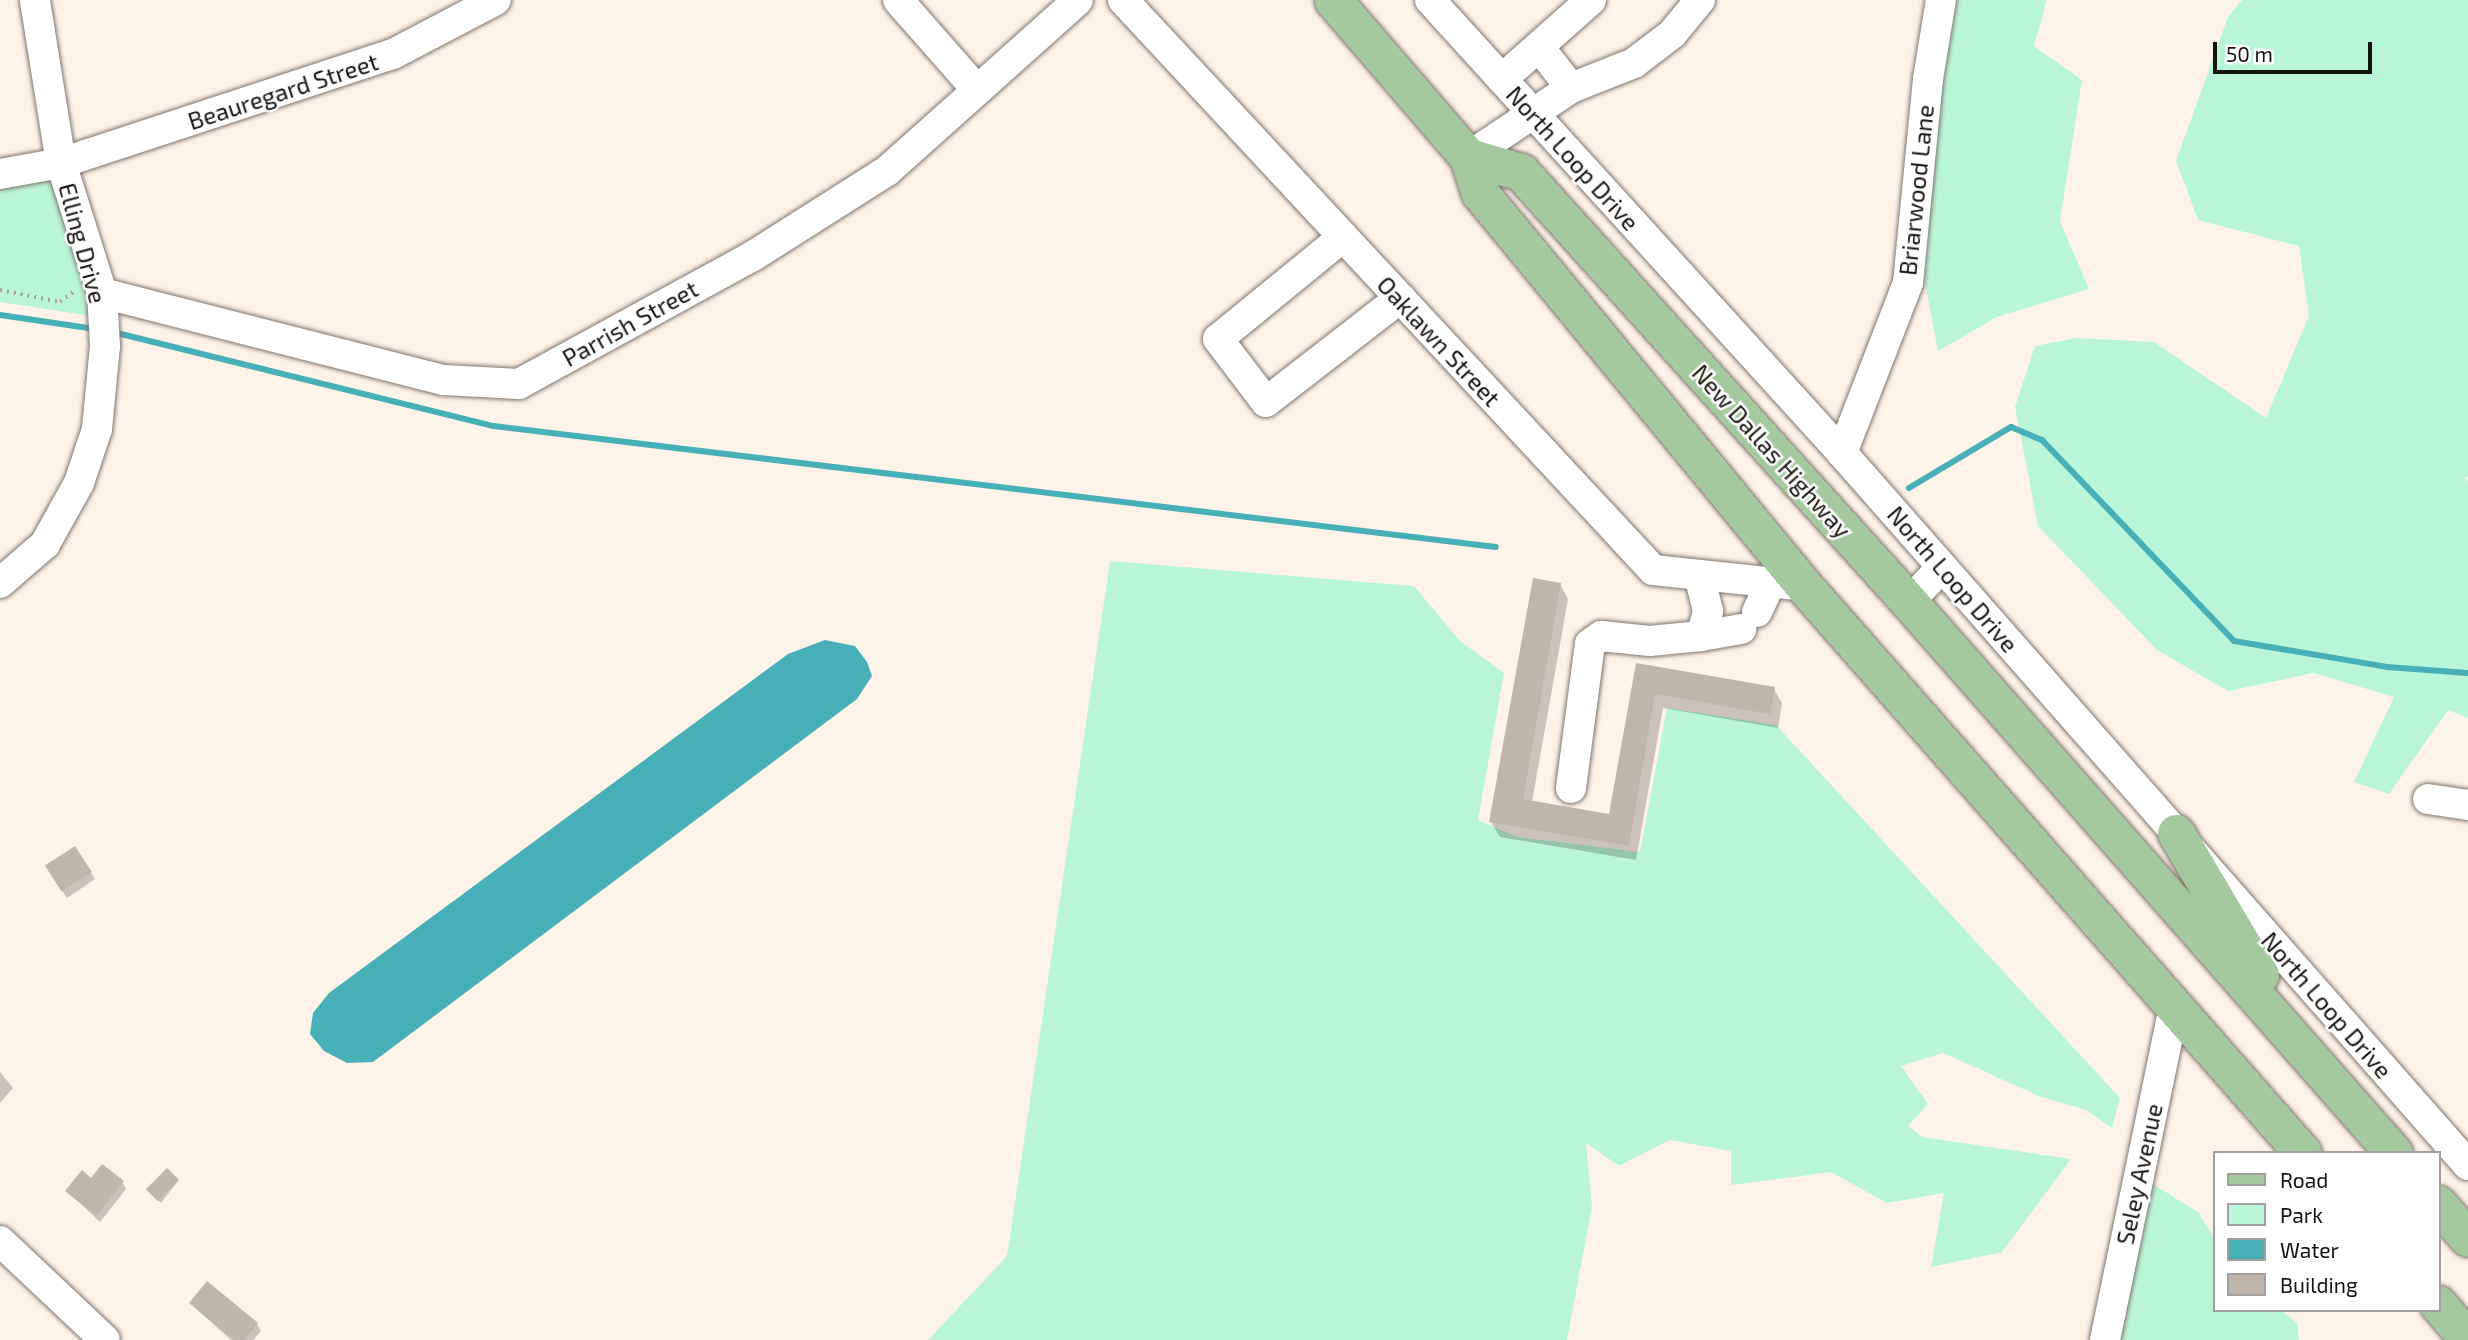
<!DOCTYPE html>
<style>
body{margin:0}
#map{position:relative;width:2468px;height:1340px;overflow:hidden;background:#fef3e9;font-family:"Exo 2",sans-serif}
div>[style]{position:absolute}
.green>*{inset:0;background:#b9f6d9}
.water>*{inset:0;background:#47afb7}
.shadow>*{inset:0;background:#0003}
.stream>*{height:6px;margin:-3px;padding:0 3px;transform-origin:3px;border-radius:3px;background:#47afb7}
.building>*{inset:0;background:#bfb5ab;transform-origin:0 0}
.path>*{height:3.5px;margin-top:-1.75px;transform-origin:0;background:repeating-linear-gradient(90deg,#a9a099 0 2px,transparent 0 7px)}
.roads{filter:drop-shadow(0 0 2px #80766d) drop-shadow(0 0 2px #80766d)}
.minor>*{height:30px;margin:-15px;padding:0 15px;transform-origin:15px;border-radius:15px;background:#fff}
.major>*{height:37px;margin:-18.5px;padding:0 18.5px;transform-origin:18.5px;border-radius:18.5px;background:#a4c99f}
span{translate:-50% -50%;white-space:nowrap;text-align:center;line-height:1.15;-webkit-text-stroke:5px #fff;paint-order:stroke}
.street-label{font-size:24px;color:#16120f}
.legend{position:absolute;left:2213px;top:1151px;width:228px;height:161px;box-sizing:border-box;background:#fff;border:2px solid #a2a09f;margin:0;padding:9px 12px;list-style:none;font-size:21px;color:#16120f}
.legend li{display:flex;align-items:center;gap:14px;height:35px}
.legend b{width:35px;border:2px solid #a2a09f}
.scale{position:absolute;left:2213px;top:42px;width:159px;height:32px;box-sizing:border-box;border:4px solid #16120f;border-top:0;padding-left:9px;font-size:21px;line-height:24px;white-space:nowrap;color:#16120f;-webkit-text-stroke:5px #fff;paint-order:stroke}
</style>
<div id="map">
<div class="green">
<i style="clip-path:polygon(1957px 0,2047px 0,2034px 46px,2082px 80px,2060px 221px,2089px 289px,1997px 317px,1938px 351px,1925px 283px,1936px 127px)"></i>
<i style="clip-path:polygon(2242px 0,2468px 0,2468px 477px,2464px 476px,2468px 481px,2468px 718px,2448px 710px,2389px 794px,2354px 782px,2394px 697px,2314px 673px,2228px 691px,2157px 650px,2038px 526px,2015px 407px,2035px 346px,2076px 338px,2154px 342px,2266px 418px,2309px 316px,2299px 246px,2198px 220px,2176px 161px,2228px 17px)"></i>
<i style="clip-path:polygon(53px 171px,91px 316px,0 302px,0 181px)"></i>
<i style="clip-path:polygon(1110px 561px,1414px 586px,1460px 641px,1504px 673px,1478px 820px,1517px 837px,1640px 852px,1667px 708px,1776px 725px,2120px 1098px,2112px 1128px,2086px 1110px,2041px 1097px,1943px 1053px,1901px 1066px,1928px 1104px,1908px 1126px,1922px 1137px,2071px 1159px,2002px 1252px,1931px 1267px,1944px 1193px,1887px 1203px,1831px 1172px,1731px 1185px,1731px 1151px,1670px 1140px,1619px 1166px,1586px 1143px,1592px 1207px,1567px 1340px,928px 1340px,1007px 1256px)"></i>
<i style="clip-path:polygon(2153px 1184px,2199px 1213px,2214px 1238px,2214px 1310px,2281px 1310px,2297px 1323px,2299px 1340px,2120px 1340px)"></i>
</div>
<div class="water">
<i style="clip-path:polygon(825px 640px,855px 646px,867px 662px,872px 676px,857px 699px,373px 1062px,347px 1063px,324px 1051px,310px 1034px,313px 1013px,329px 993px,788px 654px)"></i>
</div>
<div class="shadow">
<i style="clip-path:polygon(1560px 584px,1568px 599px,1532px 802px,1611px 816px,1637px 665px,1774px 689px,1782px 703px,1778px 728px,1663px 708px,1636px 860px,1500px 837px,1491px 822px)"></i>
<i style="clip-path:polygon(51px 873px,91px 873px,95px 879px,67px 898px)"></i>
<i style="clip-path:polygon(0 1072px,13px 1088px,0 1103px)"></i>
<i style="clip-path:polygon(178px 1181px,161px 1203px,150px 1193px)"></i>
<i style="clip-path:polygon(123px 1183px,126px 1189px,100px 1222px,67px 1191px)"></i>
<i style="clip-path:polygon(191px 1304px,257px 1324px,261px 1331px,253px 1340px,231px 1340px)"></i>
</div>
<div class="stream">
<i style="left:0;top:315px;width:96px;rotate:8.4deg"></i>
<i style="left:113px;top:332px;width:392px;rotate:13.9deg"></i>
<i style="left:494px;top:426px;width:1009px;rotate:6.89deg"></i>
<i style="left:1909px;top:488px;width:119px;rotate:-30.9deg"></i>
<i style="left:2011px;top:427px;width:34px;rotate:23deg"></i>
<i style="left:2042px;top:440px;width:278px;rotate:46.3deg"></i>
<i style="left:2234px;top:641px;width:155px;rotate:9.6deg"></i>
<i style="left:2387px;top:667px;width:81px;rotate:4.2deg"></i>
</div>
<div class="building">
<i style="clip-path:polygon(1533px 578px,1561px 583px,1523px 799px,1609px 814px,1636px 663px,1775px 687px,1770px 714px,1655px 694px,1629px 846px,1489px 822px)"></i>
<i style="left:75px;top:846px;width:31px;height:36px;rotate:57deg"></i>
<i style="clip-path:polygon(102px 1164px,124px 1181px,96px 1216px,65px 1191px,82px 1170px,91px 1178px)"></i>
<i style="left:167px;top:1168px;width:17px;height:30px;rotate:45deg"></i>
<i style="clip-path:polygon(207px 1281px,258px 1323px,244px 1340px,234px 1340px,189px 1303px)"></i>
</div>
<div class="path">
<i style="left:0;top:290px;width:61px;rotate:11.3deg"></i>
<i style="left:60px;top:302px;width:20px;rotate:-37deg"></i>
</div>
<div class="roads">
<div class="minor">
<i style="left:898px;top:0;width:120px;rotate:48.7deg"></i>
<i style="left:1123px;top:0;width:778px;rotate:47.08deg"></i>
<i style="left:1653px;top:570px;width:152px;rotate:6deg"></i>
<i style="left:1430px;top:0;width:612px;rotate:47.71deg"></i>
<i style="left:1842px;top:453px;width:948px;rotate:48.68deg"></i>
<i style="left:1539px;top:47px;width:52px;rotate:52deg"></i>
<i style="left:1502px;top:79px;width:119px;rotate:-41.6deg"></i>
<i style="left:1468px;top:157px;width:124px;rotate:-33.8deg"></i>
<i style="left:1571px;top:88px;width:68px;rotate:-21.6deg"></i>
<i style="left:1634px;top:63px;width:48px;rotate:-37.3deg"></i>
<i style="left:1672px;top:34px;width:44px;rotate:-50.5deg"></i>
<i style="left:0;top:174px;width:62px;rotate:-10.2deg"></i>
<i style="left:61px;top:163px;width:349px;rotate:-18.2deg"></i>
<i style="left:393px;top:54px;width:116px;rotate:-27.7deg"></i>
<i style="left:1343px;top:237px;width:161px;rotate:140.8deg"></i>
<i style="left:1218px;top:339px;width:79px;rotate:52.7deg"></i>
<i style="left:1266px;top:402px;width:170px;rotate:-37.8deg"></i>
<i style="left:102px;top:293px;width:353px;rotate:14.3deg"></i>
<i style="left:444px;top:380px;width:75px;rotate:3.1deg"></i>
<i style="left:519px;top:384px;width:267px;rotate:-28.7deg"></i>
<i style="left:753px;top:256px;width:159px;rotate:-32.4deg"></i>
<i style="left:887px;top:171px;width:256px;rotate:-41.8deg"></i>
<i style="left:1842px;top:453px;width:182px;rotate:-68.8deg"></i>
<i style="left:1908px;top:283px;width:205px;rotate:-84.4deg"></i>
<i style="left:1928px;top:79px;width:80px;rotate:-80.7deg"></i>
<i style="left:0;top:583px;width:60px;rotate:-40.9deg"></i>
<i style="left:45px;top:544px;width:70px;rotate:-60.9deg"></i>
<i style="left:79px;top:483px;width:57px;rotate:-71.6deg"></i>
<i style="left:97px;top:429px;width:83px;rotate:-84.5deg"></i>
<i style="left:105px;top:346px;width:53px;rotate:-93.2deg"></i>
<i style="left:102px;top:293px;width:136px;rotate:-107.5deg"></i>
<i style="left:61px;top:163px;width:165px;rotate:-99.1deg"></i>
<i style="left:1909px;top:602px;width:48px;rotate:-46.7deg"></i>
<i style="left:1757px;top:612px;width:33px;rotate:-65deg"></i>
<i style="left:1701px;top:636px;width:41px;rotate:-9.9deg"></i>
<i style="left:1571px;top:788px;width:145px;rotate:-82.5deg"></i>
<i style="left:1590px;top:644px;width:14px;rotate:-36deg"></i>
<i style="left:1601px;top:636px;width:49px;rotate:5.8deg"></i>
<i style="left:1650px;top:641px;width:51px;rotate:-5.6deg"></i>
<i style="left:1701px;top:636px;width:26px;rotate:-74deg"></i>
<i style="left:1708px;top:611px;width:37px;rotate:-104deg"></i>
<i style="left:2428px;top:799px;width:40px;rotate:8.5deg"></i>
<i style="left:0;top:1241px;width:144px;rotate:43.3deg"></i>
<i style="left:2105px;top:1340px;width:340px;rotate:-78.3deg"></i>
</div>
<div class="major">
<i style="left:1333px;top:0;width:207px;rotate:49.3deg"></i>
<i style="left:1468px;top:157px;width:38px;rotate:72deg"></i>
<i style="left:1480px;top:193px;width:509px;rotate:50.5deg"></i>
<i style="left:1804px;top:586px;width:755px;rotate:48.65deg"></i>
<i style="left:1468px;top:157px;width:55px;rotate:15.8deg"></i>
<i style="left:1521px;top:172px;width:579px;rotate:47.94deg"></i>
<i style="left:1909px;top:602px;width:734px;rotate:48.65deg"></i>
<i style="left:2176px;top:833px;width:165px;rotate:59.4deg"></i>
<i style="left:2438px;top:1204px;width:45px;rotate:48.6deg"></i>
<i style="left:2438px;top:1304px;width:46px;rotate:49.4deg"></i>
</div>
</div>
<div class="street-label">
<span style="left:283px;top:91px;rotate:-18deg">Beauregard Street</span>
<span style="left:1573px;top:158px;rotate:48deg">North Loop Drive</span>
<span style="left:1916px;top:190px;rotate:-84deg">Briarwood Lane</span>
<span style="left:83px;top:243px;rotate:75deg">Elling Drive</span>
<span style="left:630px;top:323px;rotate:-29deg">Parrish Street</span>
<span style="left:1439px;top:341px;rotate:47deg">Oaklawn Street</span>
<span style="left:1772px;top:451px;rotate:48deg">New Dallas Highway</span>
<span style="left:1953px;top:579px;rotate:49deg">North Loop Drive</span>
<span style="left:2327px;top:1005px;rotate:49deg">North Loop Drive</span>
<span style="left:2139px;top:1174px;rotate:-78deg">Seley Avenue</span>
</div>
<ul class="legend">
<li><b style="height:9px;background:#a4c99f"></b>Road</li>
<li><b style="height:19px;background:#b9f6d9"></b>Park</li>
<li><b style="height:19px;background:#47afb7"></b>Water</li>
<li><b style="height:19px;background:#bfb5ab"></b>Building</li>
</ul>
<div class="scale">50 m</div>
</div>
